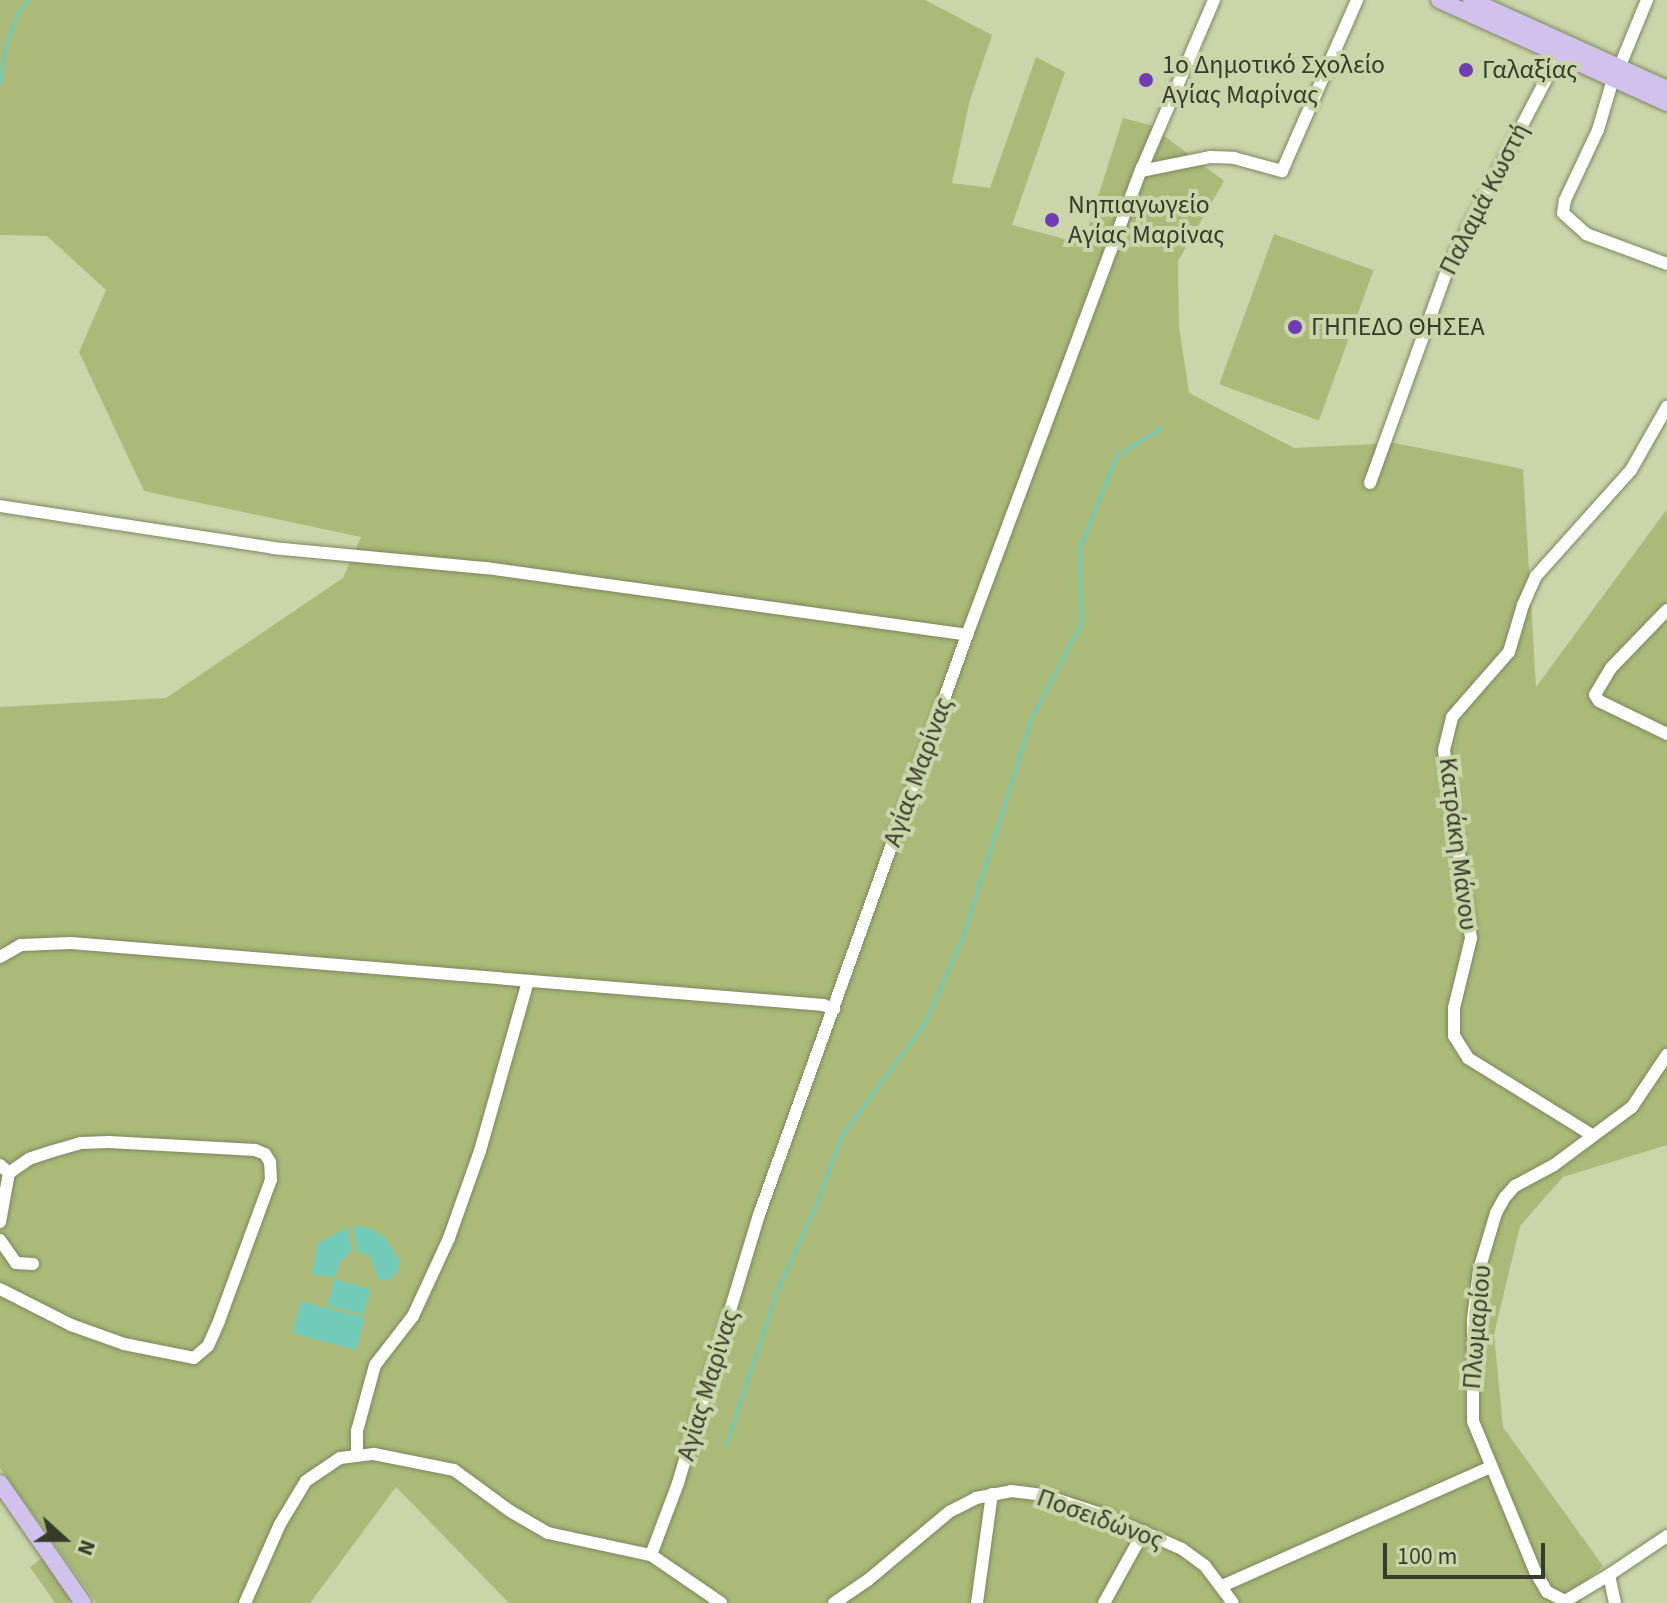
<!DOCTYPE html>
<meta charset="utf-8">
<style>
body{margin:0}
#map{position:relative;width:1667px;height:1603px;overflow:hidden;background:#cbd5aa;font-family:"Source Sans 3",sans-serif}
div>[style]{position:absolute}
.green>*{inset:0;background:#abba78;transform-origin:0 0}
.water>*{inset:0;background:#71cab7;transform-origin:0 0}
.stream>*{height:3px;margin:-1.5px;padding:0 1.5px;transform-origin:1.5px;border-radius:1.5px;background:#71cab7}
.roads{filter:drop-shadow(0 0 2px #7e875f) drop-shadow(0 0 2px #7e875f)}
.minor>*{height:12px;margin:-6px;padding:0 6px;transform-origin:6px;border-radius:6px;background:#fff}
.major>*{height:16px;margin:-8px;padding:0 8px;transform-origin:8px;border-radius:8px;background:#d0c2ec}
.dots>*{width:22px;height:22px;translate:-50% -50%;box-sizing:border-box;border:4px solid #cbd5aa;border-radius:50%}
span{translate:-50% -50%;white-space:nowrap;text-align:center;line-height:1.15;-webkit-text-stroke:8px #cbd5aa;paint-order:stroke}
.poi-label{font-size:26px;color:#373b29}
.left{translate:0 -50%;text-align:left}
.street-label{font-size:26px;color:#373b29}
.north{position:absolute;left:24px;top:1499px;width:80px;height:80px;-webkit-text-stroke:6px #cbd5aa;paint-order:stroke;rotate:111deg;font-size:22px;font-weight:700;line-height:32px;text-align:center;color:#373b29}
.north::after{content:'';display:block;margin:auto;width:28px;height:36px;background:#373b29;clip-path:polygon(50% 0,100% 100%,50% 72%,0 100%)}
.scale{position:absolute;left:1383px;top:1543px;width:162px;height:36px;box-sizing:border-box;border:4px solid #373b29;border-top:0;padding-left:10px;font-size:24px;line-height:28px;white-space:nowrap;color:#373b29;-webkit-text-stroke:6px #cbd5aa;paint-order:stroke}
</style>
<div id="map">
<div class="green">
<i style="clip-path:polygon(0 0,925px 0,992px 35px,970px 100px,952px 183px,990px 188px,1036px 57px,1065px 72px,1012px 225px,1083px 244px,1123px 118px,1150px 125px,1224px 181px,1178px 261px,1179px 326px,1189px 393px,1294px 448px,1395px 443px,1523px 469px,1536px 687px,1667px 509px,1667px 1145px,1563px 1177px,1520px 1226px,1494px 1335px,1503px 1427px,1603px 1566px,1579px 1587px,1582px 1603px,509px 1603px,396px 1487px,310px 1603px,97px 1603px,0 1468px,0 707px,166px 698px,343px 578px,361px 537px,144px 491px,79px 352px,106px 290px,47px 236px,0 235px)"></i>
<i style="left:1274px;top:234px;width:106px;height:160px;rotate:20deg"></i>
<i style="clip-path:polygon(53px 1550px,82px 1592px,67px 1603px,55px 1603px,30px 1567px)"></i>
</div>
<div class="water">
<i style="clip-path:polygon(353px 1226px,367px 1227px,384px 1236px,400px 1261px,396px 1274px,388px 1280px,379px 1280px,370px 1256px,357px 1251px)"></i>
<i style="clip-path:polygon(348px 1227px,352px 1251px,341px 1261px,335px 1277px,312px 1275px,318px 1243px)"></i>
<i style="left:335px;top:1279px;width:37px;height:27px;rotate:16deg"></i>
<i style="left:301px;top:1301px;width:66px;height:33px;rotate:15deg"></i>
</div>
<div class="stream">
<i style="left:0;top:83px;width:33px;rotate:-83deg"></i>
<i style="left:4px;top:50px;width:40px;rotate:-69.8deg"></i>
<i style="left:18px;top:12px;width:16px;rotate:-50deg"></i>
<i style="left:726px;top:1445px;width:163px;rotate:-71.8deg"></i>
<i style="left:777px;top:1290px;width:91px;rotate:-65.4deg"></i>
<i style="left:815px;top:1207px;width:78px;rotate:-69.7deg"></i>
<i style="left:842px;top:1134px;width:137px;rotate:-53.3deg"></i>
<i style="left:924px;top:1024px;width:94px;rotate:-66.2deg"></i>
<i style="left:962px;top:938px;width:233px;rotate:-72.5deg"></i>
<i style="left:1032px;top:716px;width:105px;rotate:-62.2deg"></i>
<i style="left:1081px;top:623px;width:74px;rotate:-91.5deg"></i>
<i style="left:1079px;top:549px;width:100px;rotate:-68.3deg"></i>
<i style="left:1116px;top:456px;width:53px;rotate:-31.9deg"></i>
</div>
<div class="roads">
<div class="minor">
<i style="left:1619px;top:68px;width:74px;rotate:-67.6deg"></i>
<i style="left:1613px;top:79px;width:53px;rotate:106.4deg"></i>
<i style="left:1598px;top:130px;width:77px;rotate:115.2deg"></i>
<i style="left:1565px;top:200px;width:13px;rotate:99deg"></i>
<i style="left:1563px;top:213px;width:31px;rotate:42deg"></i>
<i style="left:1586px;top:234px;width:86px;rotate:20.3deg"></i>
<i style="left:1141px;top:171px;width:70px;rotate:-11.5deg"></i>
<i style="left:1210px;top:157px;width:24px;rotate:2deg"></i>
<i style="left:1234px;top:158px;width:50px;rotate:15.2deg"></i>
<i style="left:1282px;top:171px;width:187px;rotate:-66.3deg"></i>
<i style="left:1370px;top:483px;width:230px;rotate:-70.1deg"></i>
<i style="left:1448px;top:267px;width:239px;rotate:-62.4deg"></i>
<i style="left:0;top:506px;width:276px;rotate:8.7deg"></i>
<i style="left:273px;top:548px;width:214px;rotate:5.4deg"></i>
<i style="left:486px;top:568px;width:486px;rotate:7.9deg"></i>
<i style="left:1667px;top:610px;width:81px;rotate:134deg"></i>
<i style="left:1611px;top:668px;width:31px;rotate:121deg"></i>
<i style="left:1595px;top:695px;width:7px;rotate:56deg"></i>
<i style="left:1599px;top:701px;width:76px;rotate:25.9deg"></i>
<i style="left:0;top:957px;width:24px;rotate:-30deg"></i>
<i style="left:21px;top:945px;width:50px;rotate:-2.3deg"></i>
<i style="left:71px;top:943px;width:755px;rotate:4.71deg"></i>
<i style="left:823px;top:1005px;width:12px;rotate:20deg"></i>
<i style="left:1592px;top:1135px;width:146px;rotate:-148.2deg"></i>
<i style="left:1468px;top:1058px;width:26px;rotate:-122deg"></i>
<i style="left:1454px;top:1036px;width:28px;rotate:-90deg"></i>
<i style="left:1454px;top:1008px;width:72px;rotate:-76.3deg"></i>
<i style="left:1471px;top:938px;width:190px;rotate:-98.2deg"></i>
<i style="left:1444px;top:750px;width:34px;rotate:-76deg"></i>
<i style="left:1452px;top:717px;width:86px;rotate:-48.8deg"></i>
<i style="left:1509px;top:652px;width:49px;rotate:-73.4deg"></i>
<i style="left:1523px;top:605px;width:32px;rotate:-66deg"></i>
<i style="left:1536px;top:576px;width:142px;rotate:-48.1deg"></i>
<i style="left:1631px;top:470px;width:73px;rotate:-60.3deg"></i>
<i style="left:0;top:1165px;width:12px;rotate:42deg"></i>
<i style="left:9px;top:1173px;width:50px;rotate:100.4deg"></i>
<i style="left:0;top:1240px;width:28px;rotate:55deg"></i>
<i style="left:16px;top:1263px;width:17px;rotate:3deg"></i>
<i style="left:0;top:1289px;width:80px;rotate:26.9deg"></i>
<i style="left:71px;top:1325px;width:56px;rotate:19.7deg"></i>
<i style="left:124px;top:1344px;width:71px;rotate:11.3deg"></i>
<i style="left:194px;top:1358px;width:18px;rotate:-41deg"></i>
<i style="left:208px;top:1346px;width:27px;rotate:-66deg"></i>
<i style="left:219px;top:1321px;width:150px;rotate:-69.8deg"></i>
<i style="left:271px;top:1180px;width:18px;rotate:-93deg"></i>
<i style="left:270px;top:1162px;width:9px;rotate:-122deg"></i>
<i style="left:265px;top:1154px;width:11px;rotate:-158deg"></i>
<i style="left:255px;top:1150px;width:146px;rotate:-176.9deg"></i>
<i style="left:109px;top:1142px;width:28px;rotate:178deg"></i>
<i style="left:81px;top:1143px;width:29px;rotate:164deg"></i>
<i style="left:53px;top:1151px;width:25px;rotate:162deg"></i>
<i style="left:29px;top:1159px;width:24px;rotate:145deg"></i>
<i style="left:357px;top:1454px;width:23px;rotate:-90deg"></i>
<i style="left:357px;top:1431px;width:68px;rotate:-74.7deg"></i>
<i style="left:375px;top:1365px;width:62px;rotate:-52.2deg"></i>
<i style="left:413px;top:1316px;width:86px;rotate:-65.2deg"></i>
<i style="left:449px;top:1238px;width:92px;rotate:-70.4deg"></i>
<i style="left:480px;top:1151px;width:177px;rotate:-74.2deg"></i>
<i style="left:651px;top:1555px;width:77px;rotate:-69.4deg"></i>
<i style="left:678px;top:1483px;width:283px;rotate:-73.2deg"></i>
<i style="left:760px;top:1212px;width:613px;rotate:-70.26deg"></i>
<i style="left:967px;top:635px;width:499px;rotate:-69.5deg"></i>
<i style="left:1142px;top:168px;width:183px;rotate:-66.8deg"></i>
<i style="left:1609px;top:1575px;width:51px;rotate:149.4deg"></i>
<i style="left:1565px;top:1601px;width:20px;rotate:-153deg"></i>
<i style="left:1547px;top:1592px;width:24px;rotate:-120deg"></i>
<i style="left:1535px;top:1571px;width:162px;rotate:-112.5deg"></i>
<i style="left:1473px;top:1421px;width:101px;rotate:-90deg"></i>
<i style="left:1473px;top:1320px;width:50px;rotate:-83.2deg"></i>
<i style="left:1479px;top:1270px;width:59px;rotate:-73.4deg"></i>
<i style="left:1496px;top:1213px;width:18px;rotate:-61deg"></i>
<i style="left:1505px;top:1197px;width:15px;rotate:-48deg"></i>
<i style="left:1515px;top:1186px;width:44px;rotate:-28.3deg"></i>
<i style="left:1554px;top:1165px;width:97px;rotate:-36.6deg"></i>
<i style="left:1632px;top:1107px;width:63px;rotate:-56.1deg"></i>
<i style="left:1222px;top:1586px;width:293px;rotate:-23.9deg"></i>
<i style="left:245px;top:1603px;width:86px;rotate:-66.1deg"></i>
<i style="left:280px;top:1524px;width:50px;rotate:-58.8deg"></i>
<i style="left:306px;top:1481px;width:41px;rotate:-34.1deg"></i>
<i style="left:340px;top:1458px;width:34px;rotate:-7deg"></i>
<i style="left:374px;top:1454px;width:82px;rotate:11.3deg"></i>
<i style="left:454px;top:1470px;width:69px;rotate:36.2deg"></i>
<i style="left:510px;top:1511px;width:44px;rotate:30.1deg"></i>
<i style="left:548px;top:1533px;width:105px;rotate:12.1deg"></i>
<i style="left:651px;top:1555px;width:85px;rotate:34.4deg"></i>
<i style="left:834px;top:1603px;width:41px;rotate:-34.1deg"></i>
<i style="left:868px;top:1580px;width:106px;rotate:-40deg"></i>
<i style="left:949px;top:1512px;width:30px;rotate:-27deg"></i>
<i style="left:976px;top:1498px;width:36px;rotate:-11deg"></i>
<i style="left:1011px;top:1491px;width:32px;rotate:7deg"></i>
<i style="left:1043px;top:1495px;width:67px;rotate:18.2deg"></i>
<i style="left:1107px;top:1516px;width:82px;rotate:23.7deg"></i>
<i style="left:1182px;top:1549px;width:29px;rotate:36deg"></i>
<i style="left:1205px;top:1566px;width:46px;rotate:52.9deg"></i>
<i style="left:977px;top:1603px;width:110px;rotate:-82.2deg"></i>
<i style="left:1104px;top:1603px;width:82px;rotate:-60.9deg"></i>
<i style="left:1615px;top:1603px;width:29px;rotate:-102deg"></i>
<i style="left:1609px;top:1575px;width:70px;rotate:-33.9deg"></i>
</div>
<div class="major">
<i style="left:1439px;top:0;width:250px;rotate:24.3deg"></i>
<i style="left:1471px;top:0;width:215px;rotate:24.4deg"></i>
<i style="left:0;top:1483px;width:146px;rotate:55.3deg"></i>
</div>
</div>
<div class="dots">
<i style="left:1466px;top:70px;background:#6e3cb3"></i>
<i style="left:1146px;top:80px;background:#6e3cb3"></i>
<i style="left:1052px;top:220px;background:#6e3cb3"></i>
<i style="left:1295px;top:327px;background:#6e3cb3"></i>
</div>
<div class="poi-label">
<span class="left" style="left:1162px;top:80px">1ο Δημοτικό Σχολείο<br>Αγίας Μαρίνας</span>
<span class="left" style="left:1482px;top:70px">Γαλαξίας</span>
<span class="left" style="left:1068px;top:220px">Νηπιαγωγείο<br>Αγίας Μαρίνας</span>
<span class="left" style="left:1311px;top:327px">ΓΗΠΕΔΟ ΘΗΣΕΑ</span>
</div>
<div class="street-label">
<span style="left:1484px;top:199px;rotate:-63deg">Παλαμά Κωστή</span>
<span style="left:918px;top:772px;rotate:-70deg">Αγίας Μαρίνας</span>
<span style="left:1458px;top:844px;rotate:83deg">Κατράκη Μάνου</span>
<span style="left:1477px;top:1327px;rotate:-85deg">Πλωμαρίου</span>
<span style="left:708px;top:1385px;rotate:-73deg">Αγίας Μαρίνας</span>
<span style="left:1100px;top:1519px;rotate:20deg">Ποσειδώνος</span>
</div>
<div class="north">N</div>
<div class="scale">100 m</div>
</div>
